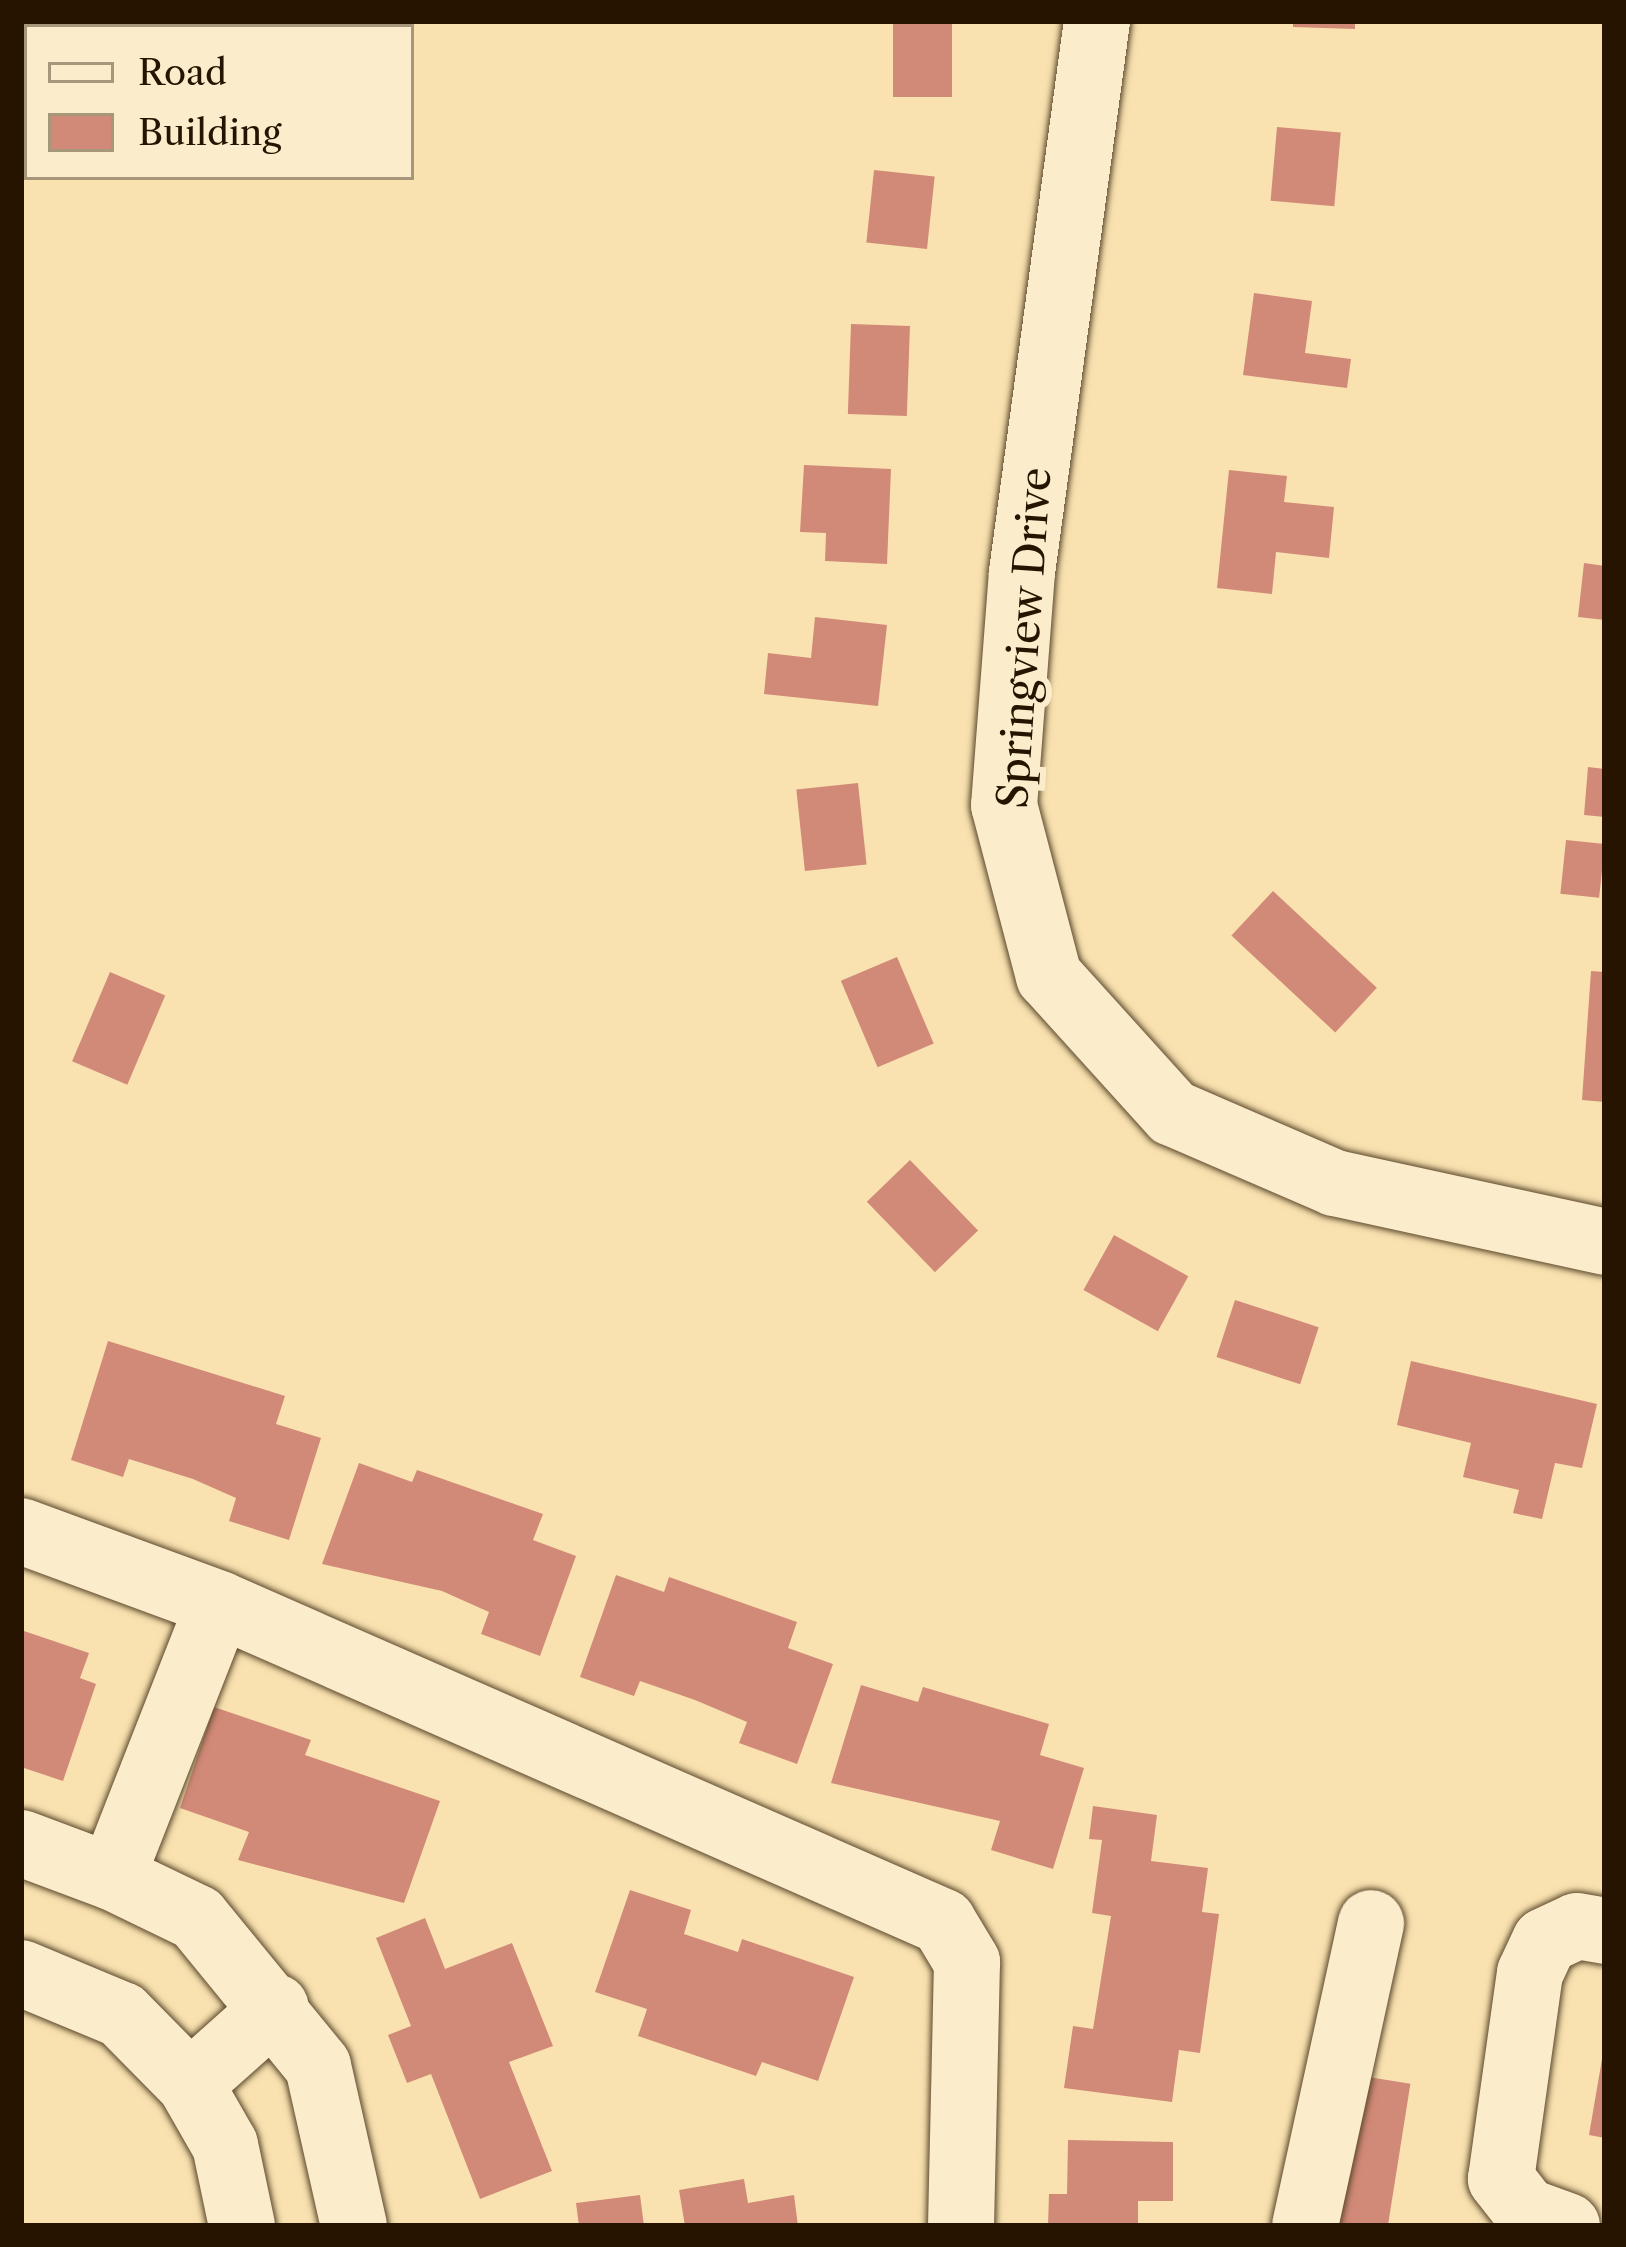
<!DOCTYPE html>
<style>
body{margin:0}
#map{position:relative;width:1626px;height:2247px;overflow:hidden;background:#f9e2b0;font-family:"Libre Caslon Text",serif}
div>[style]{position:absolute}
.building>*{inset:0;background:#d28a78;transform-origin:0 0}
.roads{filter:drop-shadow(0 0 3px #5c482c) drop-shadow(0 0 3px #5c482c)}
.minor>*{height:66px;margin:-33px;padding:0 33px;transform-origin:33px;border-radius:33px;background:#fbeccc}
span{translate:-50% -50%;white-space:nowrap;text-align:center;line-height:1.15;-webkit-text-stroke:12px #fbeccc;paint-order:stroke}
.street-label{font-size:42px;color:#271400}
.frame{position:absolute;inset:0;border:24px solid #271400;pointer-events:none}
.legend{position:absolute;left:24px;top:24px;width:390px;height:156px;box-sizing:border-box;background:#fbeccc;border:3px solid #a6967a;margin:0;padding:15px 21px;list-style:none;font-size:36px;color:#271400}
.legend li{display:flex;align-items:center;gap:24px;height:60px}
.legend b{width:60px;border:3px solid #a6967a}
</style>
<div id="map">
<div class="building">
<i style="left:893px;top:21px;width:59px;height:76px"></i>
<i style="clip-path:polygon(1293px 21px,1355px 21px,1355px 29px,1293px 27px)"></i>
<i style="left:1277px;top:127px;width:64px;height:74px;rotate:5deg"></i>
<i style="left:874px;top:170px;width:61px;height:73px;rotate:6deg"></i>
<i style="clip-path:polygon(1254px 293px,1312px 301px,1305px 353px,1351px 359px,1347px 388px,1243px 375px)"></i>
<i style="left:851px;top:324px;width:59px;height:90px;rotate:2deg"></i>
<i style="clip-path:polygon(804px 465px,891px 469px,887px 564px,825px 561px,826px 533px,800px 532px)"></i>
<i style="clip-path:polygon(1229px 470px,1287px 476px,1284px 502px,1334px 507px,1329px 558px,1276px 552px,1272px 594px,1217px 588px)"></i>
<i style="clip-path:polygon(1584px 563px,1605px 566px,1605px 620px,1578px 617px)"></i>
<i style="clip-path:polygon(815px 617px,887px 625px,878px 706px,764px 694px,768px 653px,811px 658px)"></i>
<i style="clip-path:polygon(1588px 767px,1605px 769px,1605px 817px,1584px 815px)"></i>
<i style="left:858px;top:783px;width:82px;height:62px;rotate:84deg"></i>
<i style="left:1566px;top:840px;width:39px;height:54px;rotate:6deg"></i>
<i style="left:1273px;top:891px;width:142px;height:61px;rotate:43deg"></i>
<i style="left:897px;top:957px;width:94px;height:61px;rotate:67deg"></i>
<i style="clip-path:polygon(1591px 971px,1605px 972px,1605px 1102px,1582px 1100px)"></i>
<i style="left:110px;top:972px;width:60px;height:97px;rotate:23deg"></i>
<i style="left:910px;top:1160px;width:98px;height:60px;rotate:46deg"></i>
<i style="left:1114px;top:1235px;width:85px;height:63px;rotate:29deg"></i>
<i style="left:1235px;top:1300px;width:88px;height:60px;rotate:18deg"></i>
<i style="clip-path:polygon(108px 1341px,285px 1396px,276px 1424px,321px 1438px,289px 1540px,229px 1521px,236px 1498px,193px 1479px,129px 1459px,123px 1477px,71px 1460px)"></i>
<i style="clip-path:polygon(1411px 1361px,1597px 1404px,1582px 1468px,1555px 1463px,1542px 1519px,1513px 1513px,1519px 1490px,1463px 1477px,1471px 1443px,1397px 1425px)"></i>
<i style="clip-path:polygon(359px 1463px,412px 1482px,417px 1470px,543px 1514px,533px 1540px,576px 1556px,540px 1656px,481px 1634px,489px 1612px,442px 1591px,322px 1564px)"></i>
<i style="clip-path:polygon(616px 1575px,664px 1592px,669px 1577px,797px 1622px,788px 1648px,833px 1664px,797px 1764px,739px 1743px,747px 1722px,695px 1700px,640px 1681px,634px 1696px,580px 1677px)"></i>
<i style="clip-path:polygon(21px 1630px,89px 1653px,80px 1678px,96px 1684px,63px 1781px,21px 1767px)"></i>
<i style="clip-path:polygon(861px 1685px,918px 1702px,923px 1687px,1049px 1724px,1040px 1755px,1084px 1768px,1053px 1869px,991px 1850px,1000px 1821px,831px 1783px)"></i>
<i style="clip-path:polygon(214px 1707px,311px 1740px,305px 1755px,440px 1801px,404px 1903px,238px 1860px,249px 1832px,180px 1808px)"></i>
<i style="clip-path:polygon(1093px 1806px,1157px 1815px,1151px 1861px,1208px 1868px,1202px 1912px,1219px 1914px,1200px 2053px,1179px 2050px,1172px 2102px,1064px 2088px,1073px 2026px,1093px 2029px,1111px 1916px,1092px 1913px,1102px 1840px,1089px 1839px)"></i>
<i style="clip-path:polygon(630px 1890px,691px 1910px,684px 1934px,738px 1952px,742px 1939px,854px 1977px,818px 2081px,762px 2062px,756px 2076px,638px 2036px,647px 2009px,595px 1992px)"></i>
<i style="clip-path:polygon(425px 1918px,445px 1969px,512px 1943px,553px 2046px,509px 2062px,552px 2171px,480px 2199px,431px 2074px,407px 2083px,388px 2035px,411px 2026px,376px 1938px)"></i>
<i style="clip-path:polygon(1603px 2053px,1605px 2054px,1605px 2138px,1589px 2135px)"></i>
<i style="left:1362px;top:2076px;width:49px;height:152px;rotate:9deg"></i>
<i style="clip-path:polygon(1068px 2140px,1173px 2142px,1173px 2201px,1138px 2201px,1138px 2226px,1048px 2226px,1049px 2194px,1067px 2194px)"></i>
<i style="clip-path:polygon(744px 2179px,748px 2203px,794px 2195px,798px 2226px,685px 2226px,679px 2190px)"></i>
<i style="clip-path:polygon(640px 2195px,644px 2226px,579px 2226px,576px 2203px)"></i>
</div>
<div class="roads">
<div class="minor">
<i style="left:1097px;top:21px;width:556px;rotate:97.75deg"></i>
<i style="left:1022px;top:572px;width:234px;rotate:94.4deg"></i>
<i style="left:1004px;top:805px;width:177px;rotate:75.3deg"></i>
<i style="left:1049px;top:976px;width:185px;rotate:47.9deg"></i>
<i style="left:1173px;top:1113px;width:176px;rotate:23.4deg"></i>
<i style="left:1335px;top:1183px;width:276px;rotate:12.3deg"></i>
<i style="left:21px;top:27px;width:6px;rotate:-72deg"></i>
<i style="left:21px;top:1531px;width:211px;rotate:20.2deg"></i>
<i style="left:21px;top:1843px;width:97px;rotate:20.5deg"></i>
<i style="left:21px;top:1973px;width:109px;rotate:22.6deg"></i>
<i style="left:122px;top:2015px;width:97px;rotate:45.4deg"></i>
<i style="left:190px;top:2084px;width:70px;rotate:60.2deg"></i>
<i style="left:225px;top:2145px;width:83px;rotate:78.1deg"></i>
<i style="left:190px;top:2084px;width:115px;rotate:-41.8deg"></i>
<i style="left:354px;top:2226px;width:164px;rotate:-102.7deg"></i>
<i style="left:318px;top:2066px;width:191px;rotate:-129.3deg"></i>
<i style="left:197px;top:1918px;width:94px;rotate:-154.2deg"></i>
<i style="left:112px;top:1877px;width:293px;rotate:-68.6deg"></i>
<i style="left:219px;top:1604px;width:791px;rotate:23.71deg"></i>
<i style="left:943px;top:1922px;width:47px;rotate:59deg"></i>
<i style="left:967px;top:1962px;width:264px;rotate:91.3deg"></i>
<i style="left:1305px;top:2226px;width:310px;rotate:-77.7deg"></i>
<i style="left:1567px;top:2226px;width:44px;rotate:-159.9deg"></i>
<i style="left:1526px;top:2211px;width:41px;rotate:-128deg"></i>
<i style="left:1501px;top:2179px;width:208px;rotate:-82deg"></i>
<i style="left:1530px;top:1973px;width:35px;rotate:-65deg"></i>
<i style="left:1545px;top:1941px;width:35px;rotate:-25deg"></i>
<i style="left:1577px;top:1926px;width:28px;rotate:10deg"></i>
</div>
</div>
<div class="street-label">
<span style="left:1024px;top:638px;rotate:-86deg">Springview Drive</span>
</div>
<div class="frame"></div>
<ul class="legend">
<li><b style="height:15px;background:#fbeccc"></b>Road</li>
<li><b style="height:33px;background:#d28a78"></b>Building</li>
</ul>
</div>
